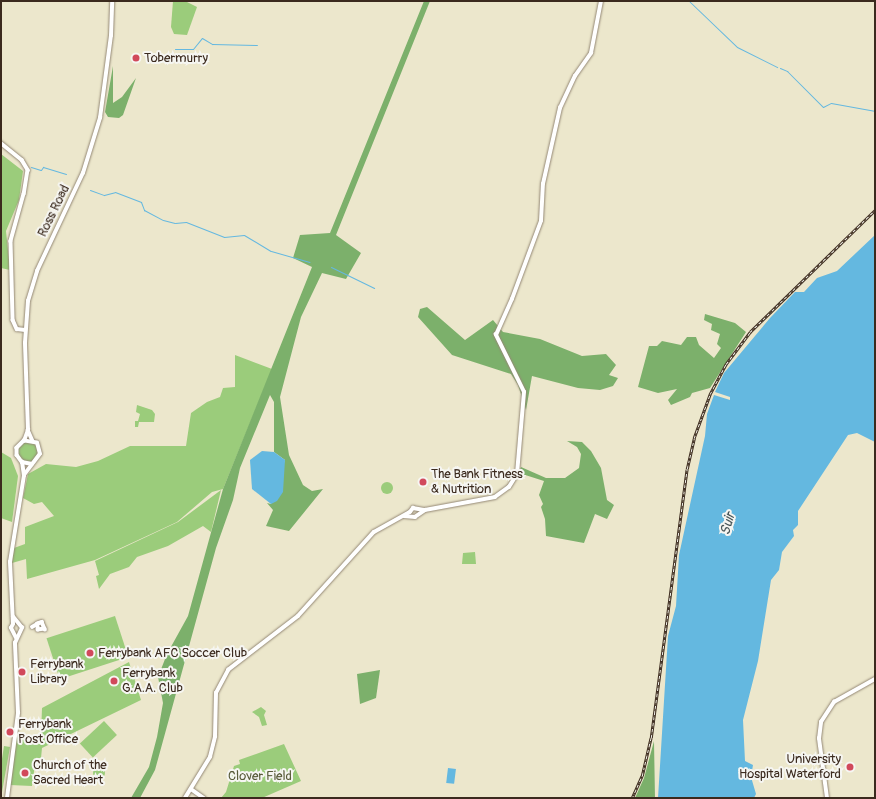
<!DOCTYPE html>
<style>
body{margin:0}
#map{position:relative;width:876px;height:799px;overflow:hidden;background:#ece7cc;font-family:Pangolin,sans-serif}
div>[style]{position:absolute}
.green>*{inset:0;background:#9bcc7b;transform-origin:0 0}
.round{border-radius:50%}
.forest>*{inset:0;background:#7cb06b}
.water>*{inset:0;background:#64b8e0;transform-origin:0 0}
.stream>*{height:1px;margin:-0.5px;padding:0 0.5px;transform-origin:0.5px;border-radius:0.5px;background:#64b8e0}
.roads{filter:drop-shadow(0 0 1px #948875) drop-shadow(0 0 1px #948875)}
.secondary>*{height:3.5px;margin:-1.75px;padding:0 1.75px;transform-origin:1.75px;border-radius:1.75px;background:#fff}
.rail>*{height:2.5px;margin-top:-1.25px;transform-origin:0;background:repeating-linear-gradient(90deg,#f6f6f2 0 3px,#3b2a1e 0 6px);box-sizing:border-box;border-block:1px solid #3b2a1e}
.dots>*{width:11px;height:11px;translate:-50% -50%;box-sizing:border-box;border:2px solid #f6f6f2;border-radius:50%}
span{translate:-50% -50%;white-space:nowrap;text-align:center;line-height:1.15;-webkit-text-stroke:4px #f6f6f2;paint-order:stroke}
.poi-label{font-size:13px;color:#3b2a1e}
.left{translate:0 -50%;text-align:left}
.right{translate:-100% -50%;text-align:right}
.street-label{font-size:13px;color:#3b2a1e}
.park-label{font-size:13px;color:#585b3a}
.water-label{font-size:14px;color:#475558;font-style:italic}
.frame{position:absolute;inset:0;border:2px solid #3b2a1e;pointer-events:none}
</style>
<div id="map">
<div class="green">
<i style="clip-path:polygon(173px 1px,185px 1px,197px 7px,187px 35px,174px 34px,171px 27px)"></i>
<i style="clip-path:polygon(1px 154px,23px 171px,19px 200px,6px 231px,10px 270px,1px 268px)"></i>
<i style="clip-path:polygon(235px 355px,272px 369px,223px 489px,212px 492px,177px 522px,95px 560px,27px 579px,26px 559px,12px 563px,14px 548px,25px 544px,25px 527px,54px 516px,42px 502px,34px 504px,23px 498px,28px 474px,46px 464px,76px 467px,98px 461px,130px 446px,186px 446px,191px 413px,207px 402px,220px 397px,223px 388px,235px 387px)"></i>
<i style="clip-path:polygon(137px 405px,152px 410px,155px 414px,154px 422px,139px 422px,138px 427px,135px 427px,135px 421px,138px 421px,140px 414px,136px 412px)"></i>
<i class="round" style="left:18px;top:442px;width:20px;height:20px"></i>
<i style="clip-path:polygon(1px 452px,11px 458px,18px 476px,12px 522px,1px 518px)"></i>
<i class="round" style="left:381px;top:482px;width:12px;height:12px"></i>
<i style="clip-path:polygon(221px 490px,211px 532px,203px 526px,168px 546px,137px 557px,129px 567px,110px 574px,99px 589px,96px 576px,99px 575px,95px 561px,178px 522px)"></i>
<i style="clip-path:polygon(475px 552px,476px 564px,462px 564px,463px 553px)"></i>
<i style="left:115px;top:616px;width:43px;height:72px;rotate:72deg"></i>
<i style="clip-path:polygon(129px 662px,141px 700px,42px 748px,41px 758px,36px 758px,32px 786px,10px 785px,17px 735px,41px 735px,42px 708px)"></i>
<i style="clip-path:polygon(261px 707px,266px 711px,264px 715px,267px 725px,262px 726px,259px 717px,252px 712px)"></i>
<i style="left:104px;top:721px;width:19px;height:33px;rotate:47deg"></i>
<i style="clip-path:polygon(284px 744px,301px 781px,262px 798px,221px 798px,226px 792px,234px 766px,240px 764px,239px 760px)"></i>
<i style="clip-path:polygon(4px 746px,10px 747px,1px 798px,1px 765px)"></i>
<i class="round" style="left:93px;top:767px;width:12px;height:12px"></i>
</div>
<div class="forest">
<i style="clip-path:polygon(424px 1px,430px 1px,336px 235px,361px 253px,346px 279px,322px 273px,301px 317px,280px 397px,289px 455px,303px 485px,312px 491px,323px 489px,289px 531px,266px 526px,273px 510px,267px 503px,271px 504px,285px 460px,274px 452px,274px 402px,270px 395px,240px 468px,233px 500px,216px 548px,155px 770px,140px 798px,131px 798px,149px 767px,157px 737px,163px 703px,158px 677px,167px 654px,188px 616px,223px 489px,312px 267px,293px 258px,300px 235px,330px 233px)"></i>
<i style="clip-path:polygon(113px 66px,113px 103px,122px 97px,136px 78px,123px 115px,119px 118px,108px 117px,105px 112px)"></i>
<i style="clip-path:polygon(427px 307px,465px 340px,493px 320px,503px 332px,540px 339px,582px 356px,606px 354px,616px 365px,609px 375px,618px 378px,613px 386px,600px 390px,578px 388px,532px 376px,526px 410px,518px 385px,511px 374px,452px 355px,418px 317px,420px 309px)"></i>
<i style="clip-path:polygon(705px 314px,735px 323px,746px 332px,710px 388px,692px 393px,690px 397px,671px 405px,668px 400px,677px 389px,658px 393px,638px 387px,649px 346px,657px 346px,662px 341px,681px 345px,687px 337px,696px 337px,699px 345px,714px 358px,721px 348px,717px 344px,720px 334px,711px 330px,712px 324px,704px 320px)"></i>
<i style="clip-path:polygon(567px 441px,582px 442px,591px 451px,601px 468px,607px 500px,614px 505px,607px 519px,595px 514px,584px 543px,546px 536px,545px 519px,541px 507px,543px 504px,539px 495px,544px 481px,519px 473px,521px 467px,546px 478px,565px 478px,579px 468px,581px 454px,577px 447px)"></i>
<i style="clip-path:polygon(380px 670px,376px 698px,360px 704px,357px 674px)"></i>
<i style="clip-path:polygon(654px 741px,655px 798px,635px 798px,644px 778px)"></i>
</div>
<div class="water">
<i style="clip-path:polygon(875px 235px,875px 442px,857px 433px,848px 435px,798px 511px,798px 525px,793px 530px,794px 536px,782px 552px,779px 570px,771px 580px,758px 661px,743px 720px,745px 761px,753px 765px,751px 777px,756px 794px,754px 798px,658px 798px,668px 636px,676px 606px,679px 555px,705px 436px,707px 414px,714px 395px,730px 400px,730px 397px,715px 392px,724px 373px,770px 318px,795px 292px,804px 292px,817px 278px,837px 271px)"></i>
<i style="clip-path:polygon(262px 451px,274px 452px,285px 460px,283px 492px,277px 501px,271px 504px,252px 489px,250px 460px)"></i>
<i style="left:448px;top:768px;width:8px;height:15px;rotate:7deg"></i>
</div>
<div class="stream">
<i style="left:689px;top:1px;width:66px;rotate:43.8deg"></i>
<i style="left:737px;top:47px;width:45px;rotate:26.6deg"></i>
<i style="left:175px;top:49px;width:18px"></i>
<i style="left:193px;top:49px;width:14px;rotate:-51deg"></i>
<i style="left:202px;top:38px;width:12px;rotate:31deg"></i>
<i style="left:212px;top:44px;width:45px;rotate:1.3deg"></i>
<i style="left:780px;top:68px;width:8px;rotate:23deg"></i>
<i style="left:787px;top:71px;width:51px;rotate:45deg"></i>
<i style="left:823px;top:107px;width:9px;rotate:-27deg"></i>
<i style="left:831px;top:103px;width:45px;rotate:10.3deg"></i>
<i style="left:31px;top:167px;width:10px;rotate:17deg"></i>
<i style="left:41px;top:170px;width:4px;rotate:-56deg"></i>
<i style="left:43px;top:167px;width:24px;rotate:17deg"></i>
<i style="left:90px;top:190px;width:15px;rotate:20deg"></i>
<i style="left:104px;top:195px;width:11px;rotate:-15deg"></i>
<i style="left:115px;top:192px;width:28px;rotate:21deg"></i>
<i style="left:141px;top:202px;width:9px;rotate:69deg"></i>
<i style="left:144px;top:210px;width:21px;rotate:28deg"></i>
<i style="left:163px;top:220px;width:12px;rotate:14deg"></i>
<i style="left:175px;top:223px;width:11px;rotate:-5deg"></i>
<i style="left:186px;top:222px;width:41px;rotate:21.5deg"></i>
<i style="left:224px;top:237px;width:20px;rotate:-6deg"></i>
<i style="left:244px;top:235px;width:31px;rotate:31deg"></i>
<i style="left:271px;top:251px;width:40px;rotate:16deg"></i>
<i style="left:331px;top:267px;width:48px;rotate:26deg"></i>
</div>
<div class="roads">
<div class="secondary">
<i style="left:1px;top:143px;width:27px;rotate:39deg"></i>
<i style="left:22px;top:160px;width:12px;rotate:59deg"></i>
<i style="left:28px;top:170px;width:24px;rotate:99deg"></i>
<i style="left:24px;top:194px;width:49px;rotate:105.5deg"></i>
<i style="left:11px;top:241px;width:79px;rotate:88.5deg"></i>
<i style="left:13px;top:320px;width:10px;rotate:66deg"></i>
<i style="left:17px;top:329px;width:8px;rotate:7deg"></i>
<i style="left:28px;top:430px;width:12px;rotate:66deg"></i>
<i style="left:24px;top:441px;width:12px;rotate:-70deg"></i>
<i style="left:28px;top:430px;width:87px;rotate:-92deg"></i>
<i style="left:25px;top:343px;width:42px;rotate:-85.9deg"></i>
<i style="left:28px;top:301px;width:31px;rotate:-73deg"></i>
<i style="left:37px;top:271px;width:108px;rotate:-64.9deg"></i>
<i style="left:83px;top:173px;width:58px;rotate:-72.8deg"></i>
<i style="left:100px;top:118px;width:83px;rotate:-82.4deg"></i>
<i style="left:111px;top:36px;width:35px;rotate:-88deg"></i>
<i style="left:24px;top:475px;width:26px;rotate:-53deg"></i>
<i style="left:40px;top:454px;width:11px;rotate:-105deg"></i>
<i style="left:37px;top:443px;width:13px;rotate:-171deg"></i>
<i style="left:24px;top:441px;width:10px;rotate:135deg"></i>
<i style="left:17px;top:448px;width:7px;rotate:90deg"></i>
<i style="left:17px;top:455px;width:9px;rotate:54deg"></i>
<i style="left:22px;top:462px;width:10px;rotate:11deg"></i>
<i style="left:404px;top:516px;width:11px;rotate:5deg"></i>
<i style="left:415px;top:517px;width:12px;rotate:-35deg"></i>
<i style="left:425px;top:510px;width:71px;rotate:-10.5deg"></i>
<i style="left:495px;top:497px;width:17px;rotate:-36deg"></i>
<i style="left:509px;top:487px;width:15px;rotate:-58deg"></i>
<i style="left:517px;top:474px;width:82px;rotate:-85.1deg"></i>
<i style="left:524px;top:392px;width:64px;rotate:-116.2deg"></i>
<i style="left:496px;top:335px;width:39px;rotate:-66deg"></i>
<i style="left:512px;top:299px;width:83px;rotate:-69.6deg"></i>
<i style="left:541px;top:221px;width:37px;rotate:-87deg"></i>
<i style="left:543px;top:184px;width:78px;rotate:-77.4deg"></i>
<i style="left:560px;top:108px;width:35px;rotate:-65deg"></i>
<i style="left:575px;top:76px;width:28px;rotate:-55deg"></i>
<i style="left:591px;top:53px;width:53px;rotate:-79.1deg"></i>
<i style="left:32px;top:627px;width:8px;rotate:-30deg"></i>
<i style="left:39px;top:623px;width:3px;rotate:-18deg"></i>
<i style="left:42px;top:622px;width:8px;rotate:67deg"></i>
<i style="left:45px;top:629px;width:7px;rotate:172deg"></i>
<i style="left:38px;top:630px;width:6px;rotate:-99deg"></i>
<i style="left:16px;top:638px;width:11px;rotate:-117deg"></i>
<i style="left:11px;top:628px;width:4px;rotate:-63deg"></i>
<i style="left:13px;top:624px;width:62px;rotate:-92.8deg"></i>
<i style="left:10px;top:562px;width:87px;rotate:-80.8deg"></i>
<i style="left:24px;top:476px;width:14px;rotate:-98deg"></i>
<i style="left:191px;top:789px;width:16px;rotate:35deg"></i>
<i style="left:7px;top:798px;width:86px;rotate:-82.6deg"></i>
<i style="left:18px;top:713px;width:70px;rotate:-92.5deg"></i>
<i style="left:15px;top:643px;width:17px;rotate:-65deg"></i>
<i style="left:22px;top:628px;width:14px;rotate:-129deg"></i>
<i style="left:185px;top:798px;width:48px;rotate:-58.6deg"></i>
<i style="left:210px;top:757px;width:21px;rotate:-76deg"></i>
<i style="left:215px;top:737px;width:44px;rotate:-88.7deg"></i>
<i style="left:216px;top:693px;width:26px;rotate:-62deg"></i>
<i style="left:228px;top:670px;width:88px;rotate:-37.6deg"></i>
<i style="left:298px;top:616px;width:113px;rotate:-47.9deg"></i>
<i style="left:374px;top:532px;width:41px;rotate:-29.1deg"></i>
<i style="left:410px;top:512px;width:5px;rotate:-53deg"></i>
<i style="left:413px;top:508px;width:11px;rotate:10deg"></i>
<i style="left:827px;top:798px;width:60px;rotate:-97.7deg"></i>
<i style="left:819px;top:739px;width:17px;rotate:-83deg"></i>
<i style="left:821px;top:722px;width:24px;rotate:-57deg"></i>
<i style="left:834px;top:702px;width:47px;rotate:-29.3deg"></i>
</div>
</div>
<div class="rail">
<i style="left:632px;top:798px;width:24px;rotate:-66deg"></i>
<i style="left:642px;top:776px;width:39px;rotate:-77deg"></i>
<i style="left:651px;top:738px;width:271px;rotate:-82.4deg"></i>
<i style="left:687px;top:469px;width:32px;rotate:-77deg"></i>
<i style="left:694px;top:438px;width:47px;rotate:-70deg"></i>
<i style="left:710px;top:394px;width:34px;rotate:-62deg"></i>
<i style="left:726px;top:364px;width:40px;rotate:-53deg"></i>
<i style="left:750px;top:332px;width:175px;rotate:-44.3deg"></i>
</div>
<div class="dots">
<i style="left:136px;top:58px;background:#d1495b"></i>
<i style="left:423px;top:482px;background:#d1495b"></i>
<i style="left:90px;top:653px;background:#d1495b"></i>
<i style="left:22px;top:672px;background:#d1495b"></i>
<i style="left:114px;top:681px;background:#d1495b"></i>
<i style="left:10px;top:732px;background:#d1495b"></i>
<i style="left:850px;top:767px;background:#d1495b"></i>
<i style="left:25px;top:773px;background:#d1495b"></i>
</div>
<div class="poi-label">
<span class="left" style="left:144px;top:58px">Tobermurry</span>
<span class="left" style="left:431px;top:482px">The Bank Fitness<br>&amp; Nutrition</span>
<span class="left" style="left:98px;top:653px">Ferrybank AFC Soccer Club</span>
<span class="left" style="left:30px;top:672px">Ferrybank<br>Library</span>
<span class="left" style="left:122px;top:681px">Ferrybank<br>G.A.A. Club</span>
<span class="left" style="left:18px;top:732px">Ferrybank<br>Post Office</span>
<span class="right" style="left:841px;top:767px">University<br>Hospital Waterford</span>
<span class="left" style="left:33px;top:773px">Church of the<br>Sacred Heart</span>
</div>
<div class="street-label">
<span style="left:54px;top:211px;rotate:-64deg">Ross Road</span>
</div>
<div class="park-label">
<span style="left:260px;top:776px">Clover Field</span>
</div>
<div class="water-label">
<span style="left:728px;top:524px;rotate:-74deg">Suir</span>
</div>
<div class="frame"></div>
</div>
